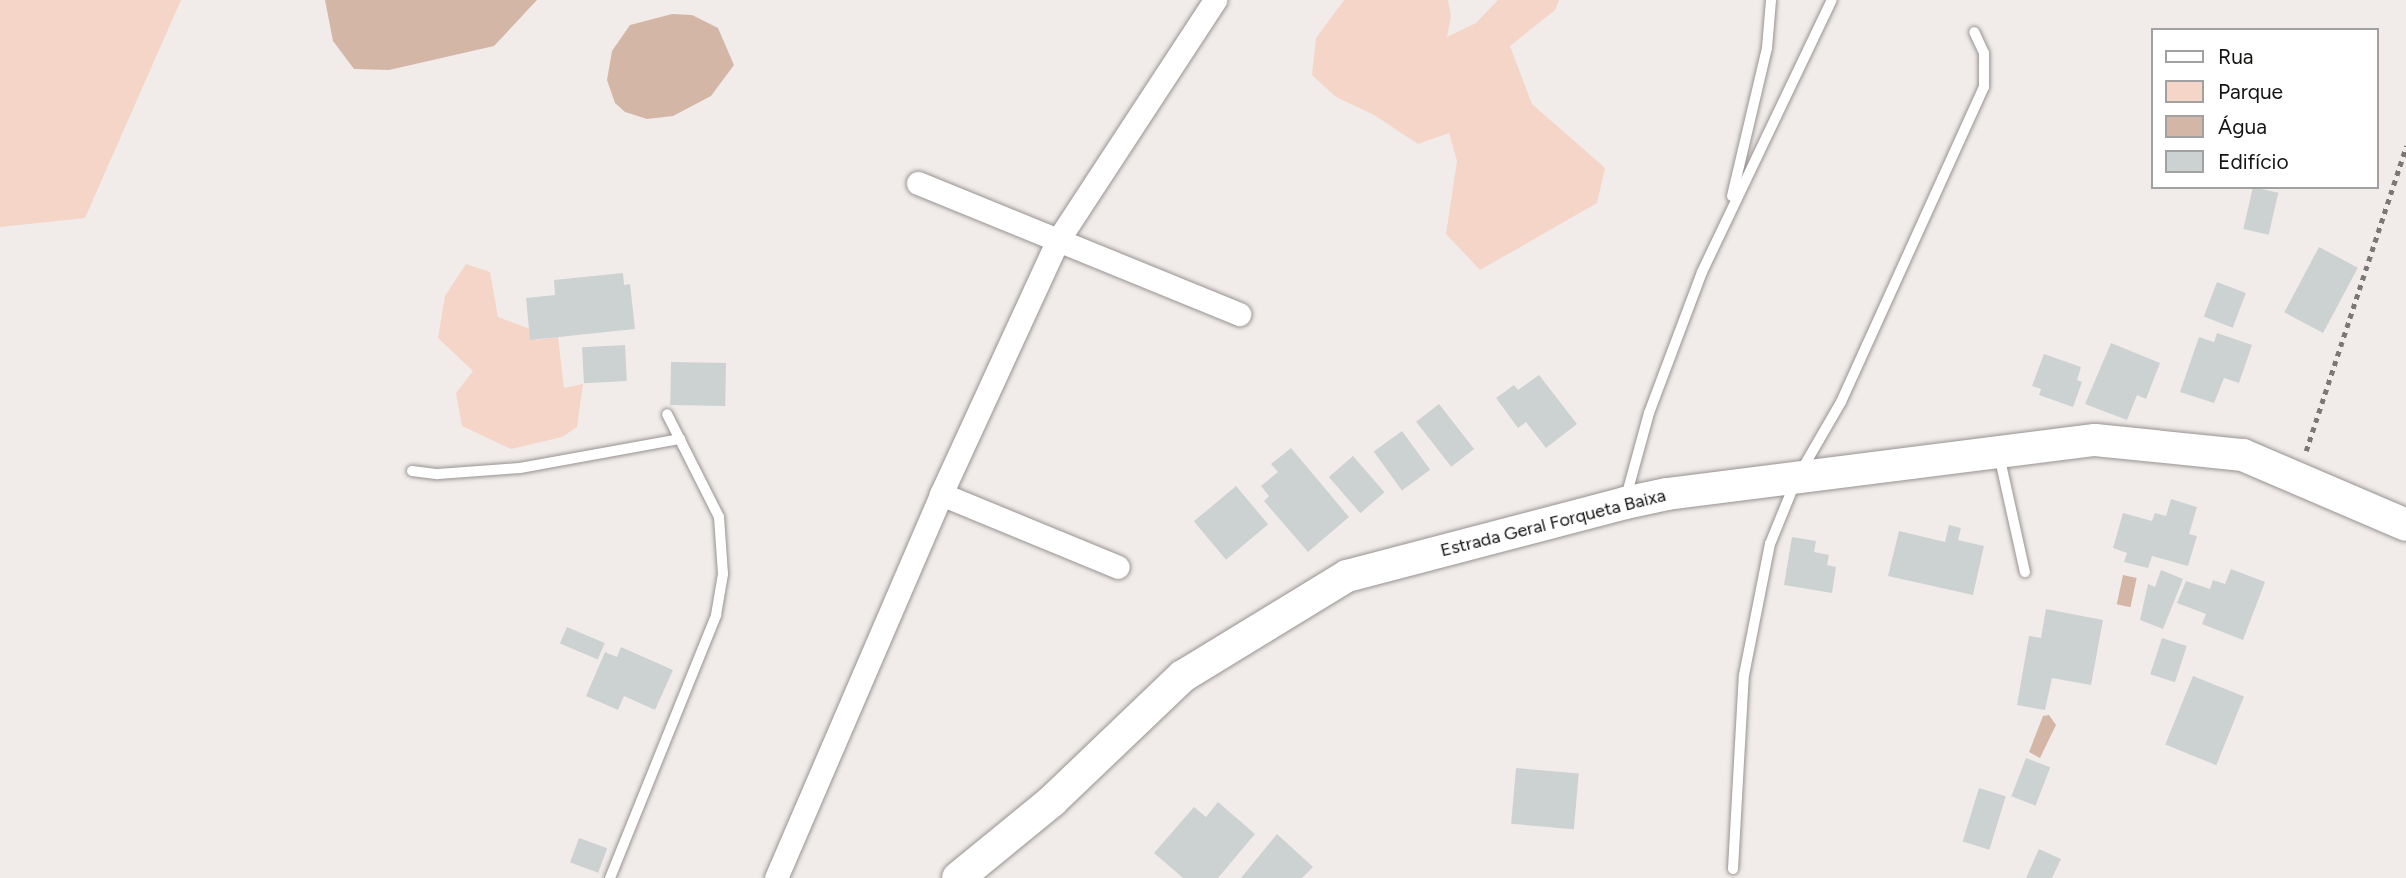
<!DOCTYPE html>
<meta charset="utf-8">
<style>
body{margin:0}
#map{position:relative;width:2406px;height:878px;overflow:hidden;background:#f1ecea;font-family:Figtree,sans-serif}
div>[style]{position:absolute}
.green>*{inset:0;background:#f4d5c7}
.water>*{inset:0;background:#d4b6a7;transform-origin:0 0}
.building>*{inset:0;background:#ccd2d2;transform-origin:0 0}
.path>*{height:4.5px;margin-top:-2.25px;transform-origin:0;background:repeating-linear-gradient(90deg,#7b7776 0 5px,transparent 0 10px)}
.roads{filter:drop-shadow(0 0 2px #989391) drop-shadow(0 0 2px #989391)}
.lane>*{height:10px;margin:-5px;padding:0 5px;transform-origin:5px;border-radius:5px;background:#fff}
.street>*{height:23px;margin:-11.5px;padding:0 11.5px;transform-origin:11.5px;border-radius:11.5px;background:#fff}
.secondary>*{height:32px;margin:-16px;padding:0 16px;transform-origin:16px;border-radius:16px;background:#fff}
span{translate:-50% -50%;white-space:nowrap;text-align:center;line-height:1.15;-webkit-text-stroke:5px #fff;paint-order:stroke}
.street-label{font-size:18px;color:#161413}
.legend{position:absolute;left:2151px;top:28px;width:228px;height:161px;box-sizing:border-box;background:#fff;border:2px solid #a2a1a1;margin:0;padding:9px 12px;list-style:none;font-size:21px;color:#161413}
.legend li{display:flex;align-items:center;gap:14px;height:35px}
.legend b{width:35px;border:2px solid #a2a1a1}
</style>
<div id="map">
<div class="green">
<i style="clip-path:polygon(0 0,181px 0,85px 218px,0 227px)"></i>
<i style="clip-path:polygon(1344px 0,1448px 0,1451px 16px,1447px 37px,1476px 23px,1498px 0,1559px 0,1555px 10px,1510px 46px,1532px 104px,1605px 168px,1597px 203px,1480px 270px,1446px 234px,1457px 161px,1449px 133px,1418px 144px,1374px 115px,1336px 97px,1312px 75px,1316px 38px)"></i>
<i style="clip-path:polygon(466px 264px,490px 272px,498px 317px,530px 329px,536px 340px,558px 337px,564px 388px,583px 384px,577px 427px,562px 437px,511px 449px,462px 426px,456px 393px,473px 371px,438px 338px,445px 296px)"></i>
</div>
<div class="water">
<i style="clip-path:polygon(325px 0,537px 0,494px 46px,389px 70px,354px 69px,333px 41px)"></i>
<i style="clip-path:polygon(672px 14px,692px 15px,718px 28px,734px 65px,711px 96px,673px 116px,647px 119px,625px 112px,615px 103px,607px 80px,612px 51px,630px 25px)"></i>
<i style="left:2123px;top:575px;width:14px;height:30px;rotate:12deg"></i>
<i style="clip-path:polygon(2049px 715px,2056px 725px,2040px 758px,2029px 752px,2043px 716px)"></i>
</div>
<div class="building">
<i style="left:2253px;top:187px;width:26px;height:43px;rotate:13deg"></i>
<i style="left:2319px;top:247px;width:44px;height:74px;rotate:28deg"></i>
<i style="clip-path:polygon(623px 273px,624px 285px,630px 284px,635px 329px,530px 340px,526px 298px,555px 295px,554px 280px)"></i>
<i style="left:2217px;top:282px;width:31px;height:37px;rotate:21deg"></i>
<i style="clip-path:polygon(2217px 333px,2252px 345px,2239px 383px,2224px 378px,2214px 403px,2180px 392px,2199px 337px,2214px 342px)"></i>
<i style="clip-path:polygon(2111px 343px,2160px 363px,2146px 399px,2137px 395px,2127px 420px,2085px 404px)"></i>
<i style="left:625px;top:345px;width:36px;height:43px;rotate:87deg"></i>
<i style="clip-path:polygon(2044px 354px,2081px 367px,2077px 380px,2082px 382px,2073px 407px,2039px 395px,2041px 389px,2032px 386px)"></i>
<i style="left:671px;top:362px;width:55px;height:43px;rotate:1deg"></i>
<i style="clip-path:polygon(1539px 375px,1577px 424px,1546px 448px,1526px 422px,1518px 428px,1496px 398px,1514px 385px,1518px 390px)"></i>
<i style="left:1439px;top:404px;width:57px;height:29px;rotate:52deg"></i>
<i style="left:1402px;top:431px;width:48px;height:35px;rotate:54deg"></i>
<i style="clip-path:polygon(1291px 448px,1349px 517px,1308px 552px,1264px 501px,1269px 496px,1261px 486px,1278px 472px,1271px 464px)"></i>
<i style="left:1353px;top:456px;width:48px;height:32px;rotate:49deg"></i>
<i style="left:1236px;top:486px;width:50px;height:55px;rotate:50deg"></i>
<i style="clip-path:polygon(2171px 499px,2197px 507px,2189px 534px,2197px 536px,2188px 566px,2152px 556px,2148px 568px,2124px 562px,2127px 553px,2113px 548px,2123px 513px,2152px 521px,2155px 513px,2166px 516px)"></i>
<i style="clip-path:polygon(1949px 525px,1961px 528px,1958px 540px,1984px 546px,1973px 595px,1888px 576px,1899px 531px,1945px 542px)"></i>
<i style="clip-path:polygon(1792px 537px,1816px 541px,1814px 552px,1829px 555px,1827px 565px,1836px 567px,1832px 593px,1784px 585px)"></i>
<i style="clip-path:polygon(2231px 569px,2265px 582px,2243px 640px,2202px 624px,2206px 614px,2177px 603px,2186px 581px,2210px 589px,2213px 580px,2225px 584px)"></i>
<i style="clip-path:polygon(2161px 570px,2183px 579px,2163px 629px,2140px 620px,2148px 584px,2155px 587px)"></i>
<i style="clip-path:polygon(2046px 609px,2103px 620px,2091px 685px,2052px 678px,2045px 710px,2017px 705px,2029px 636px,2041px 638px)"></i>
<i style="left:567px;top:627px;width:41px;height:18px;rotate:23deg"></i>
<i style="left:2162px;top:638px;width:26px;height:38px;rotate:18deg"></i>
<i style="clip-path:polygon(621px 647px,673px 670px,655px 710px,624px 696px,618px 710px,586px 696px,605px 652px,617px 657px)"></i>
<i style="left:2193px;top:676px;width:55px;height:74px;rotate:22deg"></i>
<i style="left:2026px;top:758px;width:26px;height:41px;rotate:21deg"></i>
<i style="left:1516px;top:768px;width:63px;height:56px;rotate:5deg"></i>
<i style="left:1979px;top:788px;width:28px;height:56px;rotate:17deg"></i>
<i style="clip-path:polygon(1218px 802px,1255px 834px,1218px 878px,1183px 878px,1154px 853px,1194px 807px,1206px 817px)"></i>
<i style="clip-path:polygon(1277px 834px,1313px 867px,1302px 878px,1241px 878px)"></i>
<i style="left:579px;top:838px;width:30px;height:26px;rotate:20deg"></i>
<i style="clip-path:polygon(2039px 849px,2061px 859px,2052px 878px,2026px 878px)"></i>
</div>
<div class="path">
<i style="left:2306px;top:451px;width:321px;rotate:-71.8deg"></i>
</div>
<div class="roads">
<div class="lane">
<i style="left:1732px;top:196px;width:152px;rotate:-76.7deg"></i>
<i style="left:1767px;top:48px;width:48px;rotate:-85.2deg"></i>
<i style="left:1999px;top:455px;width:120px;rotate:77.5deg"></i>
<i style="left:412px;top:471px;width:26px;rotate:7deg"></i>
<i style="left:438px;top:474px;width:82px;rotate:-4.2deg"></i>
<i style="left:520px;top:468px;width:163px;rotate:-10.3deg"></i>
<i style="left:1626px;top:497px;width:87px;rotate:-74.7deg"></i>
<i style="left:1649px;top:413px;width:151px;rotate:-69.4deg"></i>
<i style="left:1702px;top:272px;width:301px;rotate:-64.5deg"></i>
<i style="left:1733px;top:869px;width:194px;rotate:-86.8deg"></i>
<i style="left:1744px;top:675px;width:134px;rotate:-78.8deg"></i>
<i style="left:1770px;top:544px;width:71px;rotate:-67.8deg"></i>
<i style="left:1797px;top:478px;width:88px;rotate:-59.9deg"></i>
<i style="left:1841px;top:402px;width:346px;rotate:-65.6deg"></i>
<i style="left:1984px;top:87px;width:34px;rotate:-90deg"></i>
<i style="left:1984px;top:53px;width:23px;rotate:-115deg"></i>
<i style="left:610px;top:878px;width:284px;rotate:-68deg"></i>
<i style="left:716px;top:615px;width:42px;rotate:-80.3deg"></i>
<i style="left:723px;top:574px;width:57px;rotate:-94deg"></i>
<i style="left:719px;top:517px;width:115px;rotate:-116.8deg"></i>
</div>
<div class="street">
<i style="left:918px;top:183px;width:347px;rotate:22.2deg"></i>
<i style="left:941px;top:494px;width:191px;rotate:22.4deg"></i>
<i style="left:776px;top:878px;width:418px;rotate:-66.7deg"></i>
<i style="left:941px;top:494px;width:280px;rotate:-65.3deg"></i>
<i style="left:1058px;top:240px;width:287px;rotate:-56.8deg"></i>
</div>
<div class="secondary">
<i style="left:958px;top:878px;width:122px;rotate:-39.3deg"></i>
<i style="left:1052px;top:801px;width:181px;rotate:-43.7deg"></i>
<i style="left:1183px;top:676px;width:192px;rotate:-31.4deg"></i>
<i style="left:1347px;top:576px;width:287px;rotate:-14.7deg"></i>
<i style="left:1625px;top:503px;width:43px;rotate:-12.1deg"></i>
<i style="left:1667px;top:494px;width:431px;rotate:-7.2deg"></i>
<i style="left:2095px;top:440px;width:149px;rotate:5.8deg"></i>
<i style="left:2243px;top:455px;width:177px;rotate:23.2deg"></i>
</div>
</div>
<div class="street-label">
<span style="left:1553px;top:523px;rotate:-14deg">Estrada Geral Forqueta Baixa</span>
</div>
<ul class="legend">
<li><b style="height:9px;background:#fff"></b>Rua</li>
<li><b style="height:19px;background:#f4d5c7"></b>Parque</li>
<li><b style="height:19px;background:#d4b6a7"></b>Água</li>
<li><b style="height:19px;background:#ccd2d2"></b>Edifício</li>
</ul>
</div>
